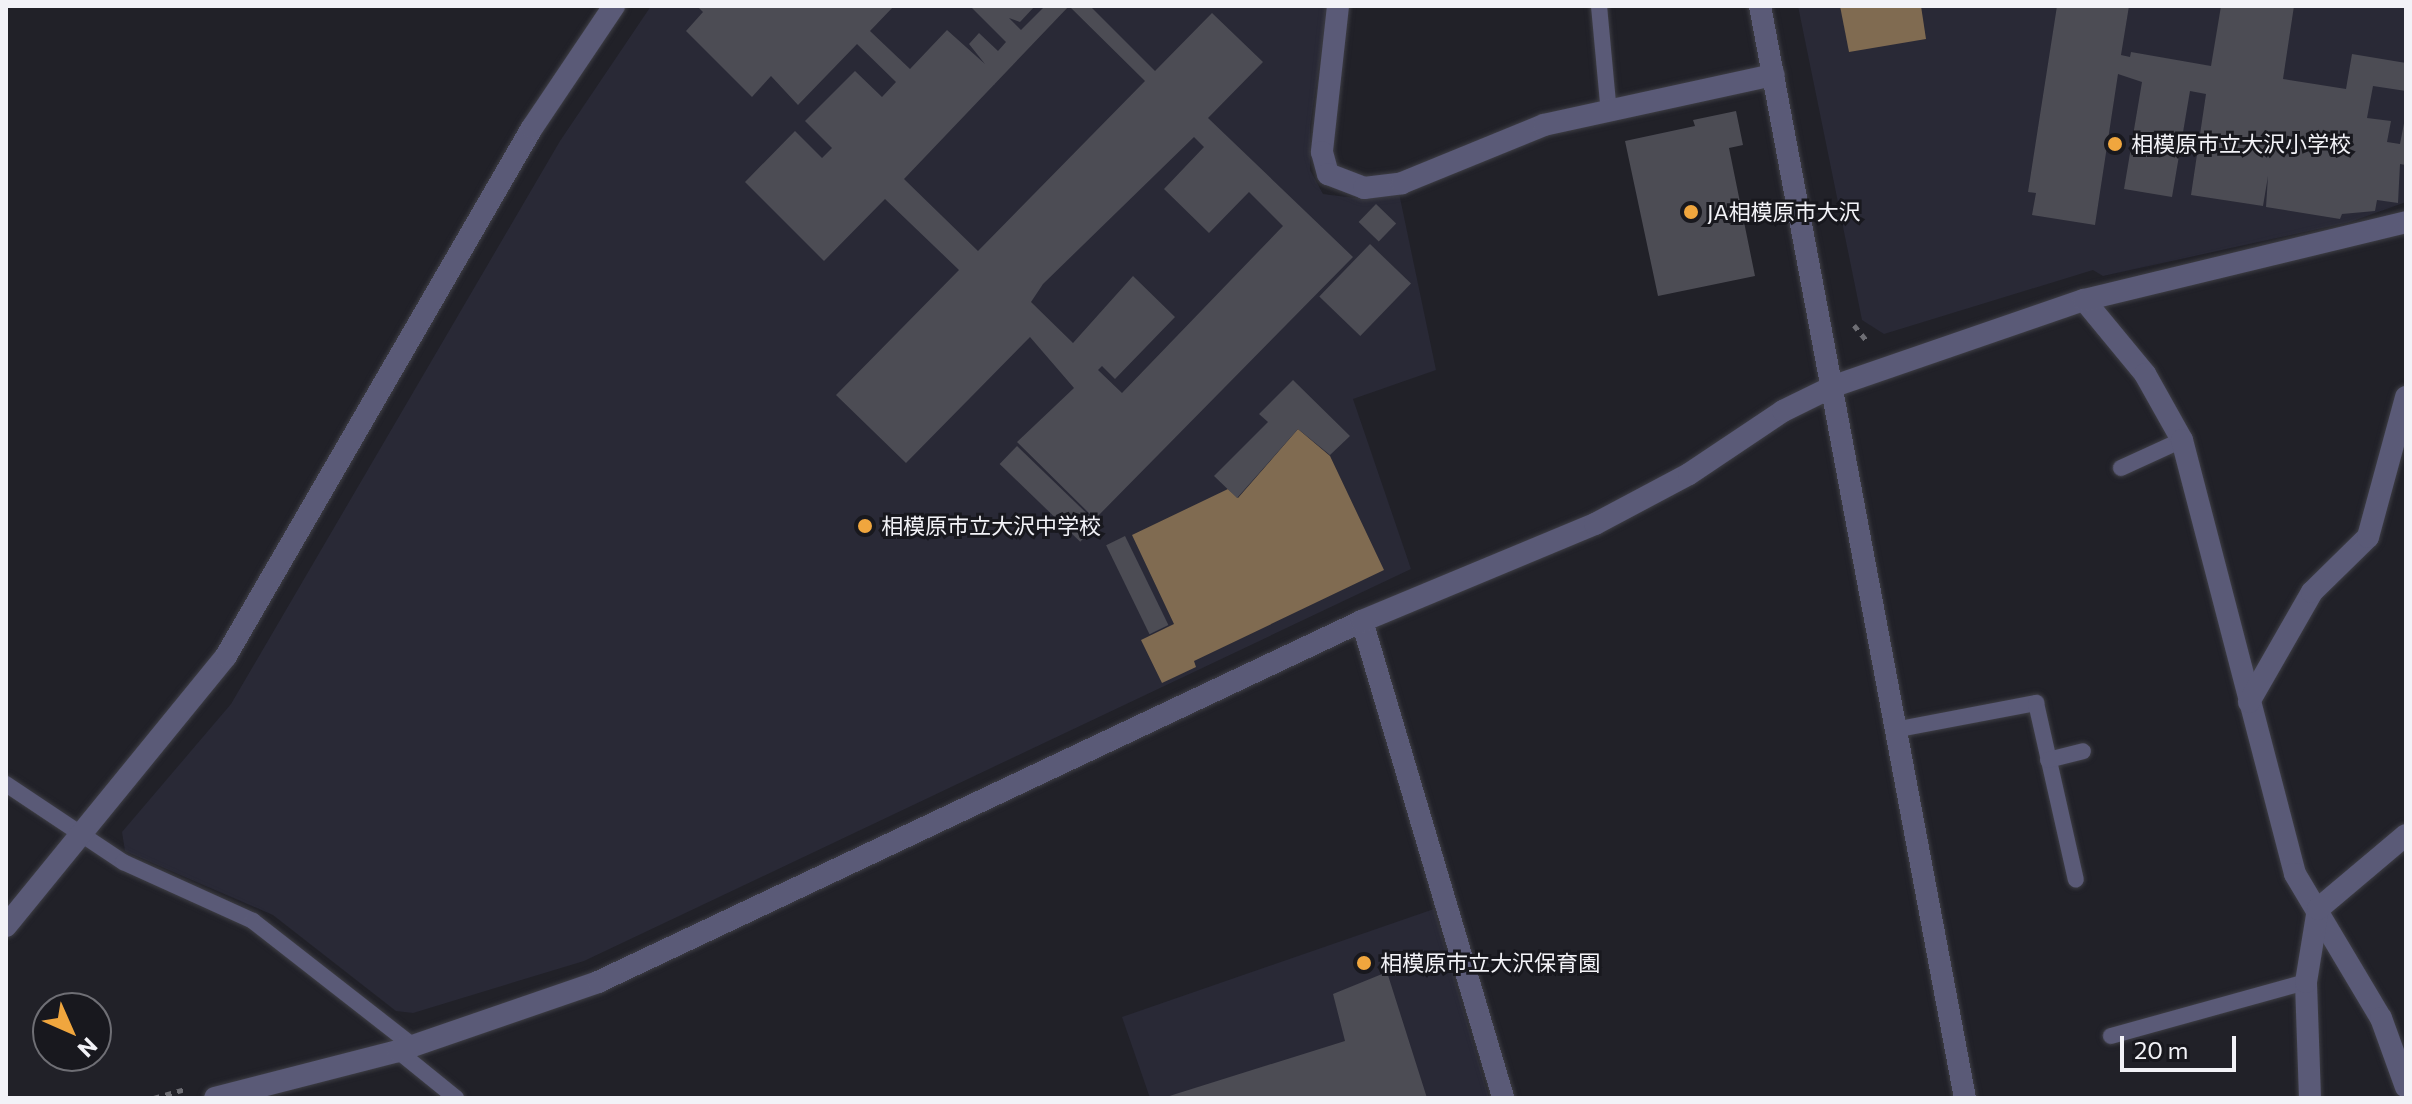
<!DOCTYPE html>
<meta charset="utf-8">
<style>
body{margin:0}
#map{position:relative;width:2412px;height:1104px;overflow:hidden;background:#212128;font-family:Commissioner,"Noto Sans JP",sans-serif}
div>[style]{position:absolute}
.built>*{inset:0;background:#292936}
.water>*{inset:0;background:#806b51}
.building>*{inset:0;background:#4c4c54;transform-origin:0 0}
.path>*{height:5px;margin-top:-2.5px;transform-origin:0;background:repeating-linear-gradient(90deg,#6d6d73 0 6px,transparent 0 12px)}
.roads{filter:drop-shadow(0 0 2px #3e3e45) drop-shadow(0 0 2px #3e3e45)}
.service>*{height:16px;margin:-8px;padding:0 8px;transform-origin:8px;border-radius:8px;background:#5a5a77}
.minor>*{height:22px;margin:-11px;padding:0 11px;transform-origin:11px;border-radius:11px;background:#5a5a77}
.tertiary>*{height:22px;margin:-11px;padding:0 11px;transform-origin:11px;border-radius:11px;background:#5a5a77}
.dots>*{width:22px;height:22px;translate:-50% -50%;box-sizing:border-box;border:4px solid #18181e;border-radius:50%}
span{translate:-50% -50%;white-space:nowrap;text-align:center;line-height:1.15;-webkit-text-stroke:6px #18181e;paint-order:stroke}
.poi-label{font-size:22px;color:#f2f2f7}
.left{translate:0 -50%;text-align:left}
.frame{position:absolute;inset:0;border:8px solid #f2f2f7;pointer-events:none}
.north{position:absolute;left:32px;top:992px;width:80px;height:80px;box-sizing:border-box;background:#18181e;border:2px solid #6f6f75;border-radius:50%;rotate:135deg;font-size:22px;font-weight:700;line-height:32px;text-align:center;color:#f2f2f7}
.north::after{content:'';display:block;margin:auto;width:28px;height:36px;background:#f0a63e;clip-path:polygon(50% 0,100% 100%,50% 72%,0 100%)}
.scale{position:absolute;left:2120px;top:1036px;width:116px;height:36px;box-sizing:border-box;border:4px solid #f2f2f7;border-top:0;padding-left:10px;font-size:24px;line-height:28px;white-space:nowrap;color:#f2f2f7;-webkit-text-stroke:6px #18181e;paint-order:stroke}
</style>
<div id="map">
<div class="built">
<i style="clip-path:polygon(651px 6px,1328px 6px,1310px 126px,1310px 170px,1323px 194px,1363px 199px,1399px 193px,1436px 370px,1353px 399px,1411px 569px,584px 961px,413px 1013px,396px 1011px,273px 915px,125px 851px,122px 832px,231px 704px,560px 141px)"></i>
<i style="clip-path:polygon(1798px 6px,2406px 6px,2406px 202px,2350px 222px,2103px 276px,2093px 270px,1884px 334px,1862px 320px)"></i>
<i style="clip-path:polygon(1434px 909px,1489px 1098px,1150px 1098px,1122px 1017px)"></i>
</div>
<div class="water">
<i style="clip-path:polygon(1840px 6px,1921px 6px,1926px 39px,1849px 52px)"></i>
<i style="clip-path:polygon(1298px 429px,1330px 456px,1384px 570px,1194px 661px,1196px 667px,1162px 683px,1141px 640px,1174px 624px,1132px 535px,1228px 489px,1238px 498px)"></i>
</div>
<div class="building">
<i style="clip-path:polygon(evenodd,697px 6px,894px 6px,870px 31px,910px 69px,947px 30px,985px 64px,969px 44px,979px 33px,998px 51px,1006px 42px,970px 6px,1035px 6px,1020px 22px,1009px 18px,1021px 30px,1045px 6px,1069px 6px,904px 179px,978px 251px,1145px 81px,1069px 6px,1090px 6px,1155px 71px,1212px 13px,1263px 62px,1208px 118px,1353px 257px,1095px 519px,1017px 442px,1074px 388px,1030px 337px,906px 463px,836px 395px,959px 270px,885px 199px,824px 261px,745px 182px,795px 131px,822px 158px,832px 148px,805px 121px,855px 71px,882px 97px,896px 82px,857px 44px,798px 105px,771px 76px,752px 97px,686px 31px,703px 12px,697px 6px,1194px 137px,1204px 147px,1164px 189px,1209px 233px,1249px 192px,1283px 226px,1122px 393px,1098px 370px,1102px 366px,1115px 379px,1175px 317px,1133px 276px,1073px 343px,1031px 302px,1043px 284px,1194px 137px)"></i>
<i style="clip-path:polygon(2057px 6px,2129px 6px,2121px 55px,2130px 57px,2131px 52px,2211px 66px,2221px 6px,2294px 6px,2283px 79px,2346px 89px,2352px 54px,2406px 63px,2406px 91px,2373px 86px,2367px 118px,2391px 121px,2387px 142px,2400px 144px,2406px 113px,2406px 165px,2400px 164px,2398px 203px,2377px 200px,2375px 211px,2342px 214px,2340px 219px,2266px 207px,2268px 176px,2263px 206px,2191px 195px,2206px 94px,2190px 91px,2172px 197px,2124px 189px,2142px 82px,2118px 74px,2095px 225px,2032px 215px,2036px 193px,2028px 192px)"></i>
<i style="clip-path:polygon(1736px 111px,1743px 145px,1729px 148px,1755px 276px,1658px 296px,1625px 141px,1695px 126px,1693px 120px)"></i>
<i style="left:1376px;top:204px;width:28px;height:25px;rotate:44deg"></i>
<i style="left:1370px;top:244px;width:57px;height:73px;rotate:44deg"></i>
<i style="clip-path:polygon(1293px 380px,1350px 436px,1330px 455px,1298px 429px,1237px 498px,1214px 476px,1268px 422px,1259px 414px)"></i>
<i style="left:1017px;top:446px;width:112px;height:25px;rotate:44deg"></i>
<i style="left:1125px;top:536px;width:99px;height:21px;rotate:64deg"></i>
<i style="clip-path:polygon(1387px 972px,1427px 1098px,1163px 1098px,1345px 1041px,1333px 994px)"></i>
</div>
<div class="path">
<i style="left:1854px;top:325px;width:21px;rotate:51deg"></i>
<i style="left:154px;top:1098px;width:33px;rotate:-16deg"></i>
</div>
<div class="roads">
<div class="service">
<i style="left:1599px;top:6px;width:107px;rotate:84.7deg"></i>
<i style="left:2121px;top:468px;width:67px;rotate:-24.7deg"></i>
<i style="left:1894px;top:730px;width:145px;rotate:-10.8deg"></i>
<i style="left:2036px;top:703px;width:181px;rotate:77.3deg"></i>
<i style="left:2048px;top:760px;width:36px;rotate:-14deg"></i>
<i style="left:6px;top:784px;width:141px;rotate:33.7deg"></i>
<i style="left:123px;top:862px;width:143px;rotate:24.4deg"></i>
<i style="left:253px;top:921px;width:203px;rotate:38deg"></i>
<i style="left:2111px;top:1036px;width:202px;rotate:-15.5deg"></i>
<i style="left:398px;top:1051px;width:75px;rotate:39deg"></i>
</div>
<div class="minor">
<i style="left:1338px;top:6px;width:147px;rotate:96.3deg"></i>
<i style="left:1322px;top:152px;width:23px;rotate:75deg"></i>
<i style="left:1328px;top:174px;width:39px;rotate:21deg"></i>
<i style="left:1364px;top:188px;width:38px;rotate:-7deg"></i>
<i style="left:1402px;top:183px;width:153px;rotate:-22.2deg"></i>
<i style="left:1544px;top:125px;width:235px;rotate:-12.3deg"></i>
<i style="left:2084px;top:300px;width:96px;rotate:50.5deg"></i>
<i style="left:2145px;top:374px;width:76px;rotate:60.7deg"></i>
<i style="left:2182px;top:440px;width:448px;rotate:75.4deg"></i>
<i style="left:2295px;top:874px;width:168px;rotate:59.2deg"></i>
<i style="left:2381px;top:1018px;width:73px;rotate:70.1deg"></i>
<i style="left:1362px;top:621px;width:497px;rotate:73.5deg"></i>
<i style="left:2249px;top:702px;width:127px;rotate:-60.2deg"></i>
<i style="left:2312px;top:592px;width:78px;rotate:-44.5deg"></i>
<i style="left:2368px;top:537px;width:145px;rotate:-74.8deg"></i>
<i style="left:215px;top:1098px;width:189px;rotate:-14.4deg"></i>
<i style="left:398px;top:1051px;width:212px;rotate:-19deg"></i>
<i style="left:598px;top:982px;width:845px;rotate:-25.29deg"></i>
<i style="left:1362px;top:621px;width:252px;rotate:-22.6deg"></i>
<i style="left:1595px;top:524px;width:106px;rotate:-28deg"></i>
<i style="left:1689px;top:474px;width:113px;rotate:-33.8deg"></i>
<i style="left:1783px;top:411px;width:57px;rotate:-26.1deg"></i>
<i style="left:1834px;top:386px;width:264px;rotate:-19deg"></i>
<i style="left:2084px;top:300px;width:331px;rotate:-13.6deg"></i>
<i style="left:2310px;top:1098px;width:116px;rotate:-92deg"></i>
<i style="left:2306px;top:982px;width:74px;rotate:-80.7deg"></i>
<i style="left:2318px;top:909px;width:115px;rotate:-40.1deg"></i>
</div>
<div class="tertiary">
<i style="left:1760px;top:6px;width:1111px;rotate:79.37deg"></i>
<i style="left:6px;top:926px;width:348px;rotate:-50.8deg"></i>
<i style="left:226px;top:656px;width:610px;rotate:-59.91deg"></i>
<i style="left:532px;top:128px;width:147px;rotate:-56.1deg"></i>
</div>
</div>
<div class="dots">
<i style="left:2115px;top:144px;background:#f0a63e"></i>
<i style="left:1691px;top:212px;background:#f0a63e"></i>
<i style="left:865px;top:526px;background:#f0a63e"></i>
<i style="left:1364px;top:963px;background:#f0a63e"></i>
</div>
<div class="poi-label">
<span class="left" style="left:2131px;top:144px">相模原市立大沢小学校</span>
<span class="left" style="left:1707px;top:212px">JA相模原市大沢</span>
<span class="left" style="left:881px;top:526px">相模原市立大沢中学校</span>
<span class="left" style="left:1380px;top:963px">相模原市立大沢保育園</span>
</div>
<div class="frame"></div>
<div class="north">N</div>
<div class="scale">20 m</div>
</div>
